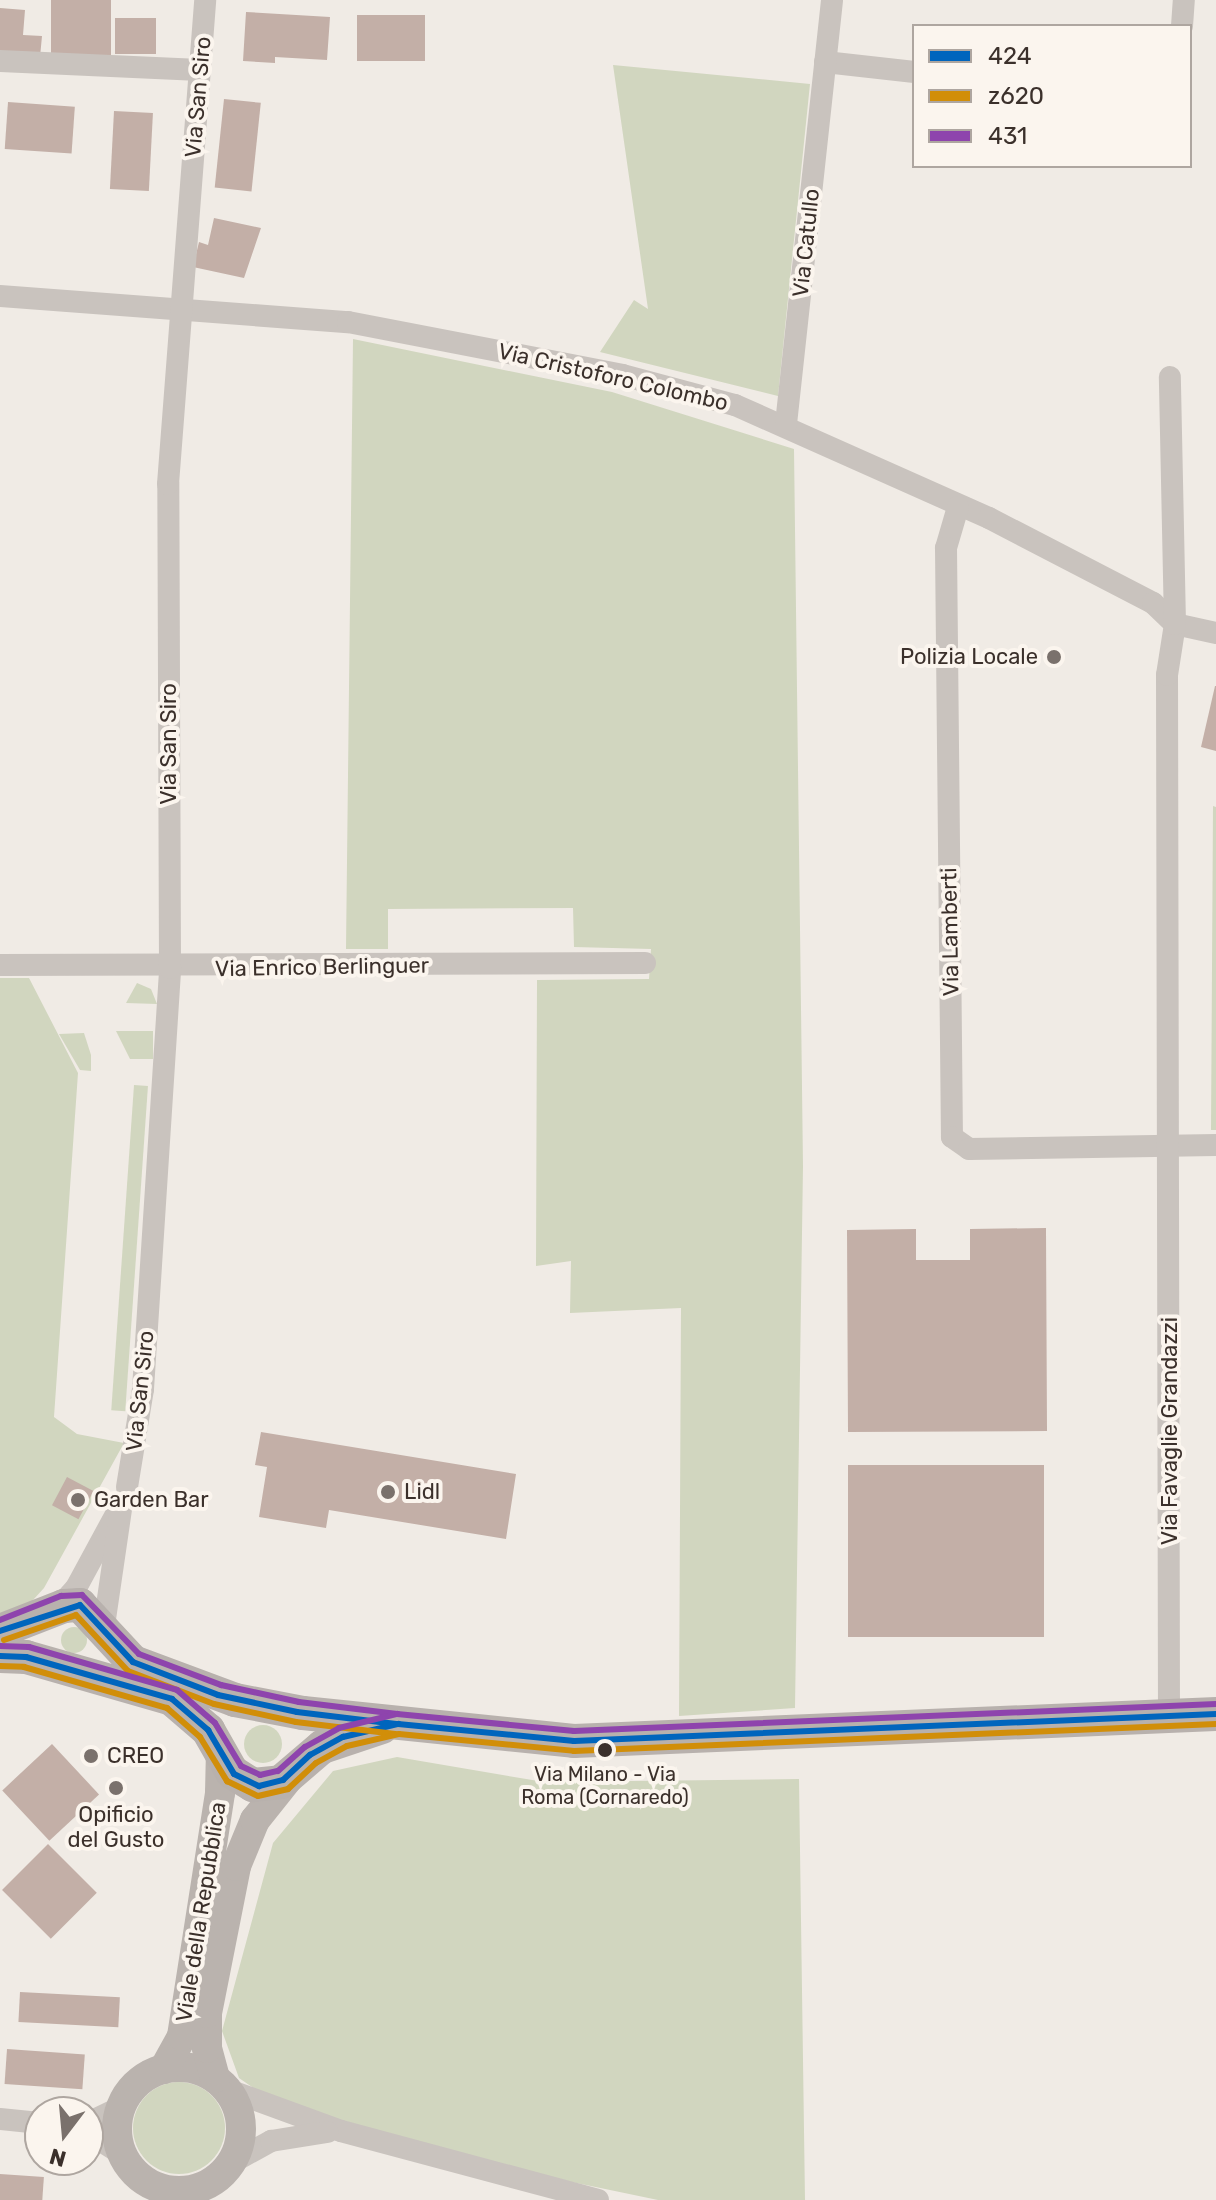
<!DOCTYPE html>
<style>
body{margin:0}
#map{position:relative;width:1216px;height:2200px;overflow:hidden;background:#f0ebe5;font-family:Rubik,sans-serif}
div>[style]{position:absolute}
.green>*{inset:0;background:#d1d6bf;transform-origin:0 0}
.round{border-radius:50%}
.building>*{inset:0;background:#c3afa7;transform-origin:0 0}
.street>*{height:22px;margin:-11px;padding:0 11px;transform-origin:11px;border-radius:11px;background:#c9c3be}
.secondary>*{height:30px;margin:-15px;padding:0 15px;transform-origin:15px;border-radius:15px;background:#bab3ae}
.secondary>.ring{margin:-15px;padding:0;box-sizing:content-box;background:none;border:30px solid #bab3ae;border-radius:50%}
.primary>*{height:34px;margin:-17px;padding:0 17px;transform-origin:17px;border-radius:17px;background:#b8b1ad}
.bus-1>*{height:6px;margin:-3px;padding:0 3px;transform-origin:3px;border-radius:3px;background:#0065bd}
.bus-2>*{height:6px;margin:-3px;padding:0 3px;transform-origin:3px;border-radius:3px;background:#d18e09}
.bus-3>*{height:6px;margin:-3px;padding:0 3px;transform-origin:3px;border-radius:3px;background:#8e44ad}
.dots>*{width:22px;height:22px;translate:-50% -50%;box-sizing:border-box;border:4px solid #fbf5ee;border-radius:50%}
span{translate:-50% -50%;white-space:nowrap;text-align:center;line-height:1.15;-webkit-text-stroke:8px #fbf5ee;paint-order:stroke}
.bus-label{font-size:20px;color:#3b302b}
.street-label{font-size:22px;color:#3b302b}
.poi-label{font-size:22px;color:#3b302b}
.right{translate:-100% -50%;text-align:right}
.left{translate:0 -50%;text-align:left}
.legend{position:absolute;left:912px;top:24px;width:280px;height:144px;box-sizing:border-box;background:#fbf5ee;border:2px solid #aea6a0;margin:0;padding:10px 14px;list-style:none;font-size:24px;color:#3b302b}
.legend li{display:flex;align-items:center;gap:16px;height:40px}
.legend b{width:40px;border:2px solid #aea6a0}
.north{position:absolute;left:24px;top:2096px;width:80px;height:80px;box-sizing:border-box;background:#fbf5ee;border:2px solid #aea6a0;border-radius:50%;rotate:196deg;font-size:22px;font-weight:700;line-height:32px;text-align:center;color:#3b302b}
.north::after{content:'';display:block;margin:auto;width:28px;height:36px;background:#7a716c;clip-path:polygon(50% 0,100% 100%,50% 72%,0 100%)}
</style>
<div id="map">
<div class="green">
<i style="clip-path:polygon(613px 65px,810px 84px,778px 396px,600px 352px,634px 300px,648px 309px)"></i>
<i style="clip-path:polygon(353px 339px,612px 392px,794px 449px,803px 1166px,795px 1708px,679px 1716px,681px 1308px,570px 1313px,571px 1261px,536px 1266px,537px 980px,649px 979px,651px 949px,574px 947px,573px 908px,388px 909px,388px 949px,346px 949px)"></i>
<i style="clip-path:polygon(1213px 806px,1216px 807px,1216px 1130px,1211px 1130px)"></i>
<i style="clip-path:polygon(0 978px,29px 978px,78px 1073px,54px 1417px,77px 1434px,124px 1443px,44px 1588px,23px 1611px,0 1620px)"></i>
<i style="clip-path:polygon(137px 983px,151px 989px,157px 1004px,126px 1003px)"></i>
<i style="clip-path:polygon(116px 1031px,153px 1031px,153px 1059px,130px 1059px)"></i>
<i style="clip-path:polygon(84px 1033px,91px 1055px,91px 1071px,80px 1070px,59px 1034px)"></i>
<i style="left:134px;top:1085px;width:14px;height:326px;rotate:4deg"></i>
<i class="round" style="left:61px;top:1627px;width:26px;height:26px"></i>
<i class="round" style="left:244px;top:1725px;width:38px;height:38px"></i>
<i style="clip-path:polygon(397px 1757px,544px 1782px,799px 1779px,805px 2200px,658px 2200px,538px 2175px,301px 2109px,262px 2094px,239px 2078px,222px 2031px,273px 1843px,333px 1771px)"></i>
<i class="round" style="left:133px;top:2082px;width:92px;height:92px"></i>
</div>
<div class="building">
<i style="left:51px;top:0;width:60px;height:56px"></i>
<i style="clip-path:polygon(0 8px,25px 10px,23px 35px,42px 36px,40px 57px,0 54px)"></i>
<i style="clip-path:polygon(246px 12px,330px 17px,327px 60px,275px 57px,275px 63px,243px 61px)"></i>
<i style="left:425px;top:15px;width:46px;height:68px;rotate:90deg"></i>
<i style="left:115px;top:18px;width:41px;height:36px"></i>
<i style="left:224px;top:99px;width:37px;height:89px;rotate:6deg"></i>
<i style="left:8px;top:102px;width:67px;height:47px;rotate:4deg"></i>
<i style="left:114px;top:111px;width:39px;height:78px;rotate:3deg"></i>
<i style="clip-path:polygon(214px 218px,261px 228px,244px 278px,193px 267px,199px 242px,208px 245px)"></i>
<i style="clip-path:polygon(1215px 686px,1216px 686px,1216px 751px,1201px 747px)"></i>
<i style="clip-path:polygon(1046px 1228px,1047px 1431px,848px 1432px,847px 1230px,916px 1229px,916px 1260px,970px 1260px,970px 1229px)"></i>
<i style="clip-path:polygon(261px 1432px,516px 1474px,506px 1539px,329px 1510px,326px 1528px,259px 1517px,267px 1467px,255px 1465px)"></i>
<i style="left:848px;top:1465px;width:196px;height:172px"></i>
<i style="left:67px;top:1477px;width:30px;height:32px;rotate:28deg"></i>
<i style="left:52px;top:1744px;width:69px;height:68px;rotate:47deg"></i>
<i style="left:48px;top:1844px;width:69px;height:65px;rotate:45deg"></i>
<i style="left:20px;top:1992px;width:100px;height:30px;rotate:3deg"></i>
<i style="left:7px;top:2049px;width:78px;height:35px;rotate:4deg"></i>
<i style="left:0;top:2174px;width:44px;height:26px;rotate:4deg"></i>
</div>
<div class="street">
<i style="left:1182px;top:26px;width:26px;rotate:-86deg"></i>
<i style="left:0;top:61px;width:200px;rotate:2.6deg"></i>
<i style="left:825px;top:62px;width:90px;rotate:6.4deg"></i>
<i style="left:0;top:296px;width:349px;rotate:4.3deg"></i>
<i style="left:348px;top:322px;width:279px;rotate:10.9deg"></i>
<i style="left:622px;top:375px;width:117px;rotate:14.9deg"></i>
<i style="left:735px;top:405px;width:278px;rotate:24deg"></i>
<i style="left:989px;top:518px;width:185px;rotate:27.4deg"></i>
<i style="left:1153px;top:603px;width:30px;rotate:44deg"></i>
<i style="left:786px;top:424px;width:426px;rotate:-83.8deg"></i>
<i style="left:958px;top:507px;width:43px;rotate:106.3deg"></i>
<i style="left:946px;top:548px;width:589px;rotate:89.42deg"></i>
<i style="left:952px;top:1137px;width:21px;rotate:35deg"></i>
<i style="left:969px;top:1149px;width:247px;rotate:-0.9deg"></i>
<i style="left:1175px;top:624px;width:42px;rotate:12.4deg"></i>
<i style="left:0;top:965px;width:645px;rotate:-0.18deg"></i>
<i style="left:127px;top:1487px;width:99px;rotate:-80.7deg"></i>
<i style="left:143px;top:1389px;width:422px;rotate:-86.3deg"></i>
<i style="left:170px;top:968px;width:484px;rotate:-90.2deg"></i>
<i style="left:168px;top:484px;width:485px;rotate:-85.6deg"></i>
<i style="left:57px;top:1609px;width:28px;rotate:-48deg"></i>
<i style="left:76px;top:1588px;width:84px;rotate:-61.6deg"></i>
<i style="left:107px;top:1635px;width:16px;rotate:-97deg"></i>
<i style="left:105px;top:1619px;width:117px;rotate:-81.7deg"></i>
<i style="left:1169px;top:1716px;width:1041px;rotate:-90.11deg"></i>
<i style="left:1167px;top:675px;width:52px;rotate:-81.1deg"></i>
<i style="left:1175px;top:624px;width:247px;rotate:-91.2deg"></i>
<i style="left:226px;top:2089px;width:122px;rotate:20.1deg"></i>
<i style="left:341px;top:2131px;width:266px;rotate:15deg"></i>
<i style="left:0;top:2119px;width:40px;rotate:5.7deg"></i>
<i style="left:88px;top:2123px;width:37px;rotate:-26deg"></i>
<i style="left:88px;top:2133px;width:40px;rotate:32deg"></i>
<i style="left:231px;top:2163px;width:46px;rotate:-28.8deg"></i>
<i style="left:271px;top:2141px;width:57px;rotate:-9.1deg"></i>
</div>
<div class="secondary">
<i class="ring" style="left:117px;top:2067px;width:94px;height:94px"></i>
<i style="left:164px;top:2069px;width:38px;rotate:-61deg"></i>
<i style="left:182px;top:2036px;width:246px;rotate:-81.1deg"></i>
<i style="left:220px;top:1793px;width:43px;rotate:-88.7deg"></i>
<i style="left:215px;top:2078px;width:31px;rotate:-105deg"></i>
<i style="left:207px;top:2048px;width:35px;rotate:-90deg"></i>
<i style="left:207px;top:2013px;width:150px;rotate:-78.8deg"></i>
<i style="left:236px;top:1866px;width:50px;rotate:-67.6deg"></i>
<i style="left:255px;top:1820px;width:58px;rotate:-51.3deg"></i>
</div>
<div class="primary">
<i style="left:0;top:1631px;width:69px;rotate:-21.3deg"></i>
<i style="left:64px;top:1606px;width:16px;rotate:-4deg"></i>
<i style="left:80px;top:1605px;width:78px;rotate:47.1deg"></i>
<i style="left:133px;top:1662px;width:109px;rotate:20.4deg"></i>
<i style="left:235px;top:1700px;width:69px;rotate:10.8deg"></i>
<i style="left:303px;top:1713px;width:272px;rotate:5.9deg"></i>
<i style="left:574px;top:1741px;width:643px;rotate:-2.41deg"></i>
<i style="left:0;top:1656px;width:26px;rotate:2deg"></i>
<i style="left:26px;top:1657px;width:152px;rotate:16deg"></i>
<i style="left:172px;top:1699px;width:48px;rotate:40.7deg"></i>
<i style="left:208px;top:1730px;width:48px;rotate:60.3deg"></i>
<i style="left:232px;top:1772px;width:25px;rotate:32deg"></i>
<i style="left:253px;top:1785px;width:28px;rotate:-6deg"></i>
<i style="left:281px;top:1782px;width:54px;rotate:-40.5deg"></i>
<i style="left:322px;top:1747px;width:63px;rotate:-18.4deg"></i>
</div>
<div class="bus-1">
<i style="left:0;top:1631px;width:84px;rotate:-18deg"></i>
<i style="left:80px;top:1605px;width:78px;rotate:47.1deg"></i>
<i style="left:133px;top:1662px;width:91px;rotate:21.2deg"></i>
<i style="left:218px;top:1695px;width:81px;rotate:12.1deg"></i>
<i style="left:297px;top:1712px;width:100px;rotate:6.9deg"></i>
<i style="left:0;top:1656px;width:26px;rotate:2deg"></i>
<i style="left:26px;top:1657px;width:152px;rotate:16deg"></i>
<i style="left:172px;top:1699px;width:48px;rotate:40.7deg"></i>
<i style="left:208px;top:1730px;width:51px;rotate:59.4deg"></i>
<i style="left:234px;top:1774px;width:28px;rotate:26deg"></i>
<i style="left:259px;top:1786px;width:25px;rotate:-14deg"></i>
<i style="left:283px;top:1780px;width:37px;rotate:-43deg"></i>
<i style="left:310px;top:1755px;width:38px;rotate:-29deg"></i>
<i style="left:343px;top:1737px;width:57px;rotate:-13.3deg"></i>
<i style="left:398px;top:1724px;width:177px;rotate:5.5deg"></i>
<i style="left:574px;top:1741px;width:643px;rotate:-2.41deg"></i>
</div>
<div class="bus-2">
<i style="left:4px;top:1640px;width:76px;rotate:-19.1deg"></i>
<i style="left:76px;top:1615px;width:76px;rotate:47.1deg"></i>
<i style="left:128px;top:1671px;width:92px;rotate:21deg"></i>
<i style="left:214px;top:1704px;width:84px;rotate:12.4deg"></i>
<i style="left:296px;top:1722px;width:100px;rotate:6.9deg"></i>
<i style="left:0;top:1666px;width:24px;rotate:2deg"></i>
<i style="left:24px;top:1667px;width:149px;rotate:16deg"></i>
<i style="left:167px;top:1708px;width:44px;rotate:41.3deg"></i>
<i style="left:200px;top:1737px;width:52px;rotate:58.5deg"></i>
<i style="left:227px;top:1781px;width:34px;rotate:26deg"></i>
<i style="left:258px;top:1796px;width:31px;rotate:-13deg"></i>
<i style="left:288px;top:1789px;width:38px;rotate:-43deg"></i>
<i style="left:316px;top:1763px;width:35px;rotate:-29deg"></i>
<i style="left:347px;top:1746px;width:53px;rotate:-13deg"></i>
<i style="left:399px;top:1734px;width:176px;rotate:5.5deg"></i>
<i style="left:574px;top:1751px;width:643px;rotate:-2.41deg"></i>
</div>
<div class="bus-3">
<i style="left:0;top:1620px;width:66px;rotate:-21.5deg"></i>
<i style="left:61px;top:1596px;width:21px;rotate:-3deg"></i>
<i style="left:82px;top:1595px;width:82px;rotate:46deg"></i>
<i style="left:139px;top:1654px;width:88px;rotate:20.7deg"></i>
<i style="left:221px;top:1685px;width:80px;rotate:12.3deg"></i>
<i style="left:299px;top:1702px;width:99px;rotate:7deg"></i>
<i style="left:0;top:1646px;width:29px;rotate:2deg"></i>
<i style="left:29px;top:1647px;width:154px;rotate:16.2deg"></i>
<i style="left:177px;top:1690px;width:50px;rotate:41deg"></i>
<i style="left:215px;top:1723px;width:50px;rotate:58.8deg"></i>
<i style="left:241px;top:1766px;width:21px;rotate:25deg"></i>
<i style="left:260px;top:1775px;width:18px;rotate:-13deg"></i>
<i style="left:278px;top:1771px;width:36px;rotate:-42deg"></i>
<i style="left:305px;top:1747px;width:39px;rotate:-29deg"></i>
<i style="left:339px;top:1728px;width:60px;rotate:-13.6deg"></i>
<i style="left:397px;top:1714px;width:178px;rotate:5.5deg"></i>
<i style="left:574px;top:1731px;width:643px;rotate:-2.41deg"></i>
</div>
<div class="dots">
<i style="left:1054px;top:657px;background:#7a716c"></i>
<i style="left:388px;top:1492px;background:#7a716c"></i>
<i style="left:78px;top:1500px;background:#7a716c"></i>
<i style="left:605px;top:1750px;background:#3b302b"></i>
<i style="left:91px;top:1756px;background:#7a716c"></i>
<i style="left:116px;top:1788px;background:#7a716c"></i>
</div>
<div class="bus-label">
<span style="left:605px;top:1786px">Via Milano - Via<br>Roma (Cornaredo)</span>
</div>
<div class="street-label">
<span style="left:198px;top:97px;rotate:-85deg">Via San Siro</span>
<span style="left:806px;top:243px;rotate:-84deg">Via Catullo</span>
<span style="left:613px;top:377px;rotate:13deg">Via Cristoforo Colombo</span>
<span style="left:169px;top:744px;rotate:-90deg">Via San Siro</span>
<span style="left:950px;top:932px;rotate:-91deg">Via Lamberti</span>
<span style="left:322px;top:967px;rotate:-1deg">Via Enrico Berlinguer</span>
<span style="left:140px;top:1391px;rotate:-84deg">Via San Siro</span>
<span style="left:1170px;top:1431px;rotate:-90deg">Via Favaglie Grandazzi</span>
<span style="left:201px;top:1912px;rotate:-81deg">Viale della Repubblica</span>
</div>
<div class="poi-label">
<span class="right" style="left:1038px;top:657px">Polizia Locale</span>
<span class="left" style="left:404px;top:1492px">Lidl</span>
<span class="left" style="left:94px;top:1500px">Garden Bar</span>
<span class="left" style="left:107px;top:1756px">CREO</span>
<span style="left:116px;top:1827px">Opificio<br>del Gusto</span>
</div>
<ul class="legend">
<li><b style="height:10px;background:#0065bd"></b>424</li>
<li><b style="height:10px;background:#d18e09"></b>z620</li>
<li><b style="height:10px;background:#8e44ad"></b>431</li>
</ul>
<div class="north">N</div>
</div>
